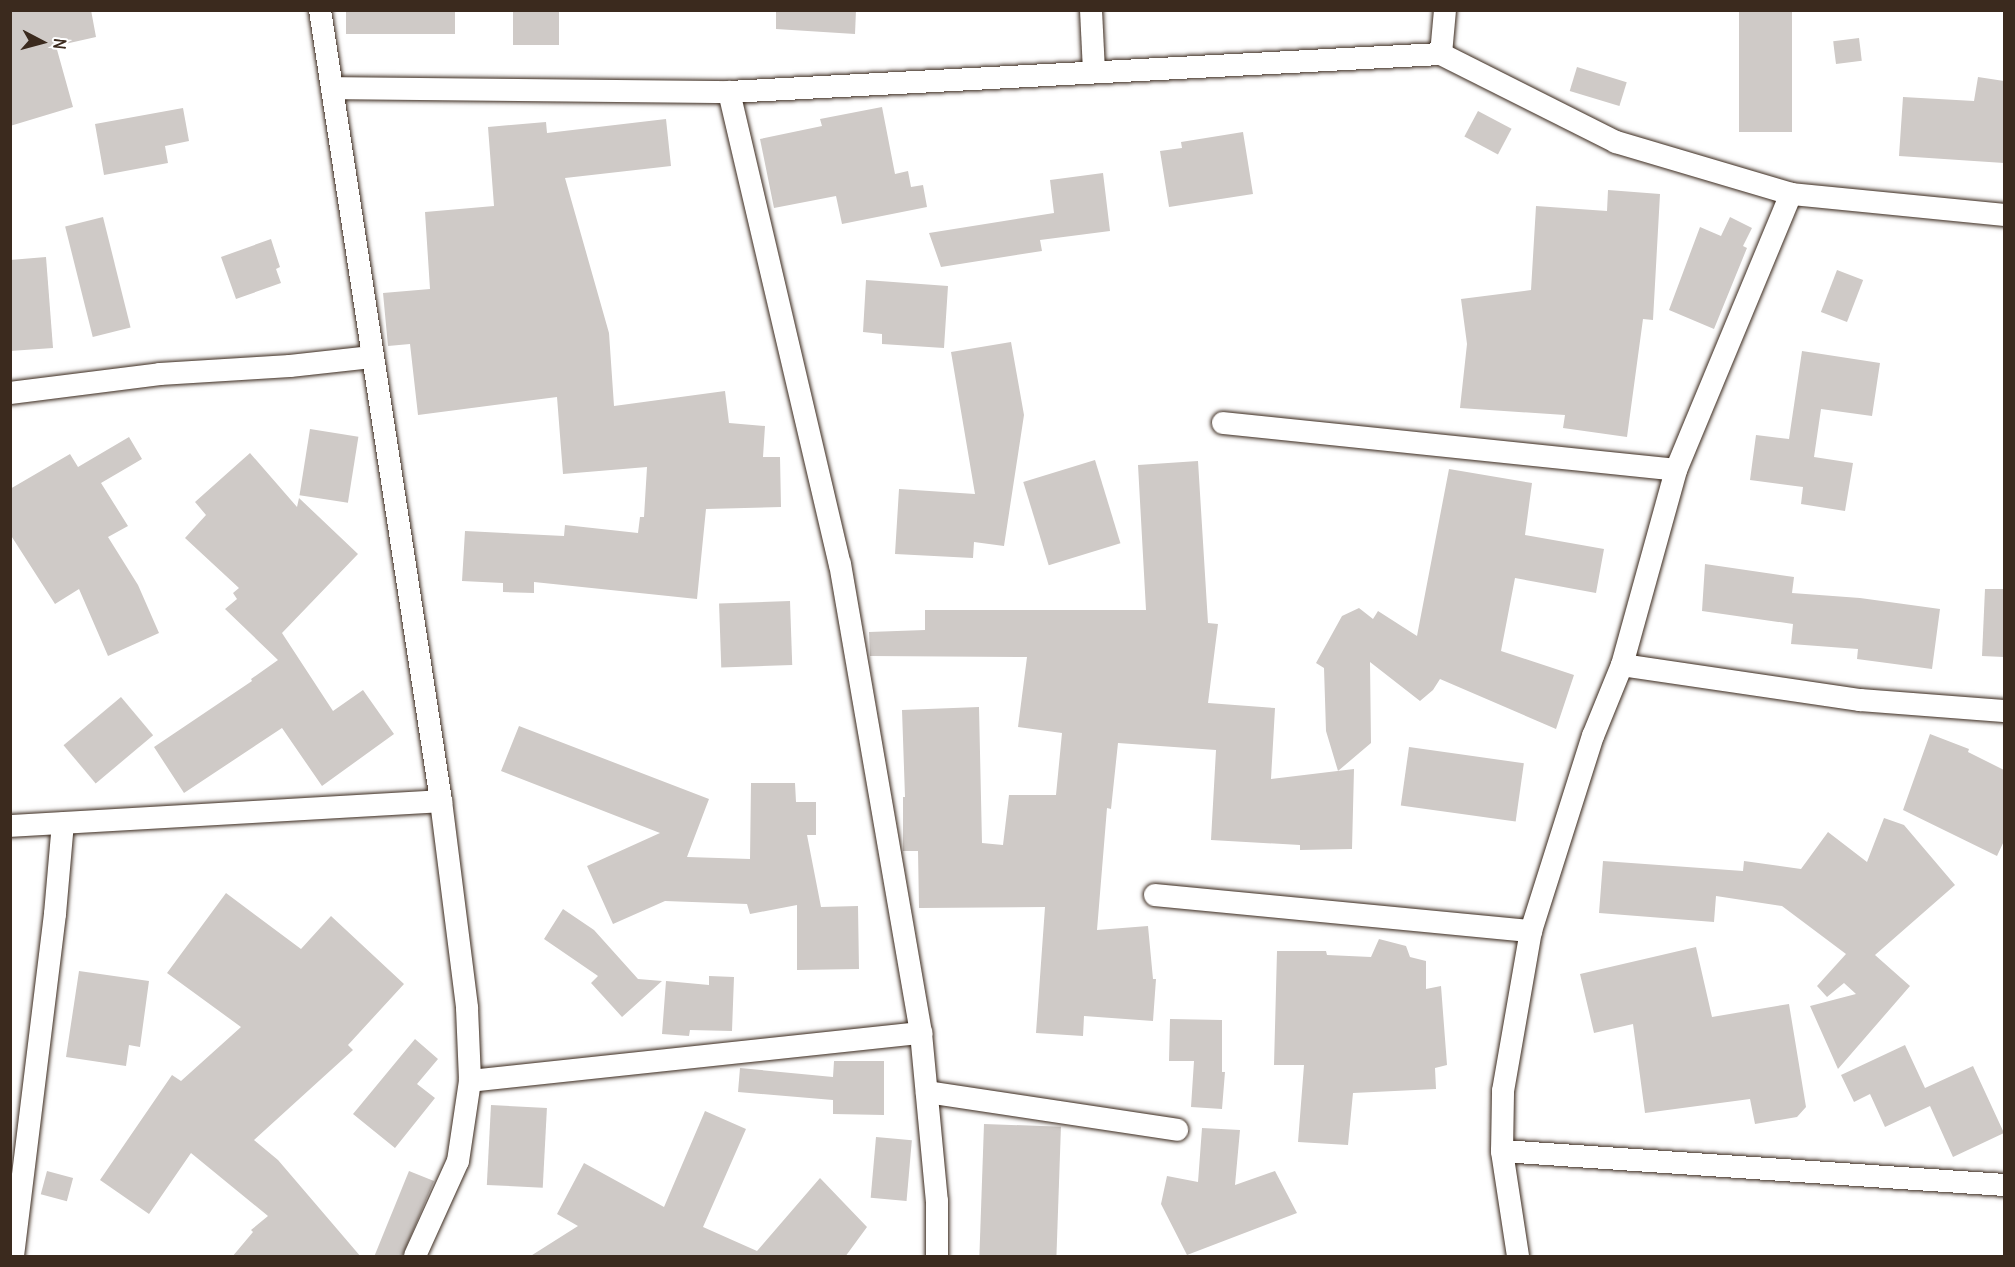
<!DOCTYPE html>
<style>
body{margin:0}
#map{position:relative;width:2015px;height:1267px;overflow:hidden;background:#fff;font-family:Delius,sans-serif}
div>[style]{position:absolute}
.building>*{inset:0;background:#cfcac7;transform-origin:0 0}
.roads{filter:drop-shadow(0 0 2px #3b2a1e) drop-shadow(0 0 2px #3b2a1e)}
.street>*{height:22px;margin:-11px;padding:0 11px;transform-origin:11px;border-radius:11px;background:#fff}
span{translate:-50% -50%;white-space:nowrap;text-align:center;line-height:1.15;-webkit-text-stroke:6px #fff;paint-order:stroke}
.frame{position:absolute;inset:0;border:12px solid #3b2a1e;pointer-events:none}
.north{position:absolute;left:12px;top:12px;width:60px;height:60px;-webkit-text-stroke:4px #fff;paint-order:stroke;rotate:96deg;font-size:16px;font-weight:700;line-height:24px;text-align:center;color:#3b2a1e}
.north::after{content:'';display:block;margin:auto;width:21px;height:27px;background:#3b2a1e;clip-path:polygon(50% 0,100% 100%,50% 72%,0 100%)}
</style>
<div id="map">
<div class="building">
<i style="clip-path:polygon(10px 10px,91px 10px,96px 37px,56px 46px,73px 107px,10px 126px)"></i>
<i style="left:346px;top:10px;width:109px;height:24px"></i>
<i style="left:513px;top:10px;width:46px;height:35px"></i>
<i style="clip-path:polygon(776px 10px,856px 10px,855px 34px,776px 29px)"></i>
<i style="left:1739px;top:10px;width:53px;height:122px"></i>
<i style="left:1859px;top:38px;width:23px;height:26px;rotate:83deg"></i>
<i style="left:1577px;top:67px;width:52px;height:25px;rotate:17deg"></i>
<i style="clip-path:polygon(1978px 77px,2004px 81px,2004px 163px,1899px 156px,1903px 97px,1974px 101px)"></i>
<i style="clip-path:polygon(882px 107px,895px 174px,908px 171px,911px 187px,923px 185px,927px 207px,842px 224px,836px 196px,774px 208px,760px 139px,822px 126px,820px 119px)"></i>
<i style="clip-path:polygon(183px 108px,189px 141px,165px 146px,168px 163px,104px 175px,95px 124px)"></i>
<i style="left:1478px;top:111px;width:38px;height:29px;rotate:28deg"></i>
<i style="clip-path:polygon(666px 119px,671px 166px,565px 178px,609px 333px,614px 406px,725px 391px,729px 423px,765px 426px,763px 457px,780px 457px,781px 507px,706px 509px,697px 599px,534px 582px,534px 593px,503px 592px,503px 583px,462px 581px,465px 531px,564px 536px,565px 525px,638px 533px,640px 517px,644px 517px,647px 467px,563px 474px,557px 397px,418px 415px,410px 344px,388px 346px,383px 293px,430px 289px,425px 212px,494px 206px,488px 127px,546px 122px,547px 133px)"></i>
<i style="clip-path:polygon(1243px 132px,1253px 194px,1169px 207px,1160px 151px,1182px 148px,1181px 142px)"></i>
<i style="clip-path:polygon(1103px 173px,1110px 231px,1040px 240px,1042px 251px,941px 267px,929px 233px,1054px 213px,1050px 180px)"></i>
<i style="clip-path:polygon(1608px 190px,1660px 194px,1653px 320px,1643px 319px,1627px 437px,1563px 428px,1565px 415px,1460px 408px,1467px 344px,1461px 299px,1531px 290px,1536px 206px,1607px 211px)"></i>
<i style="left:103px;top:217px;width:114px;height:39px;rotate:76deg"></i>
<i style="clip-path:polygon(1730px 217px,1752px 228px,1743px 246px,1747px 248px,1714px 329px,1669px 310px,1700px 227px,1721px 236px)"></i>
<i style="clip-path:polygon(271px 239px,280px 267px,276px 269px,281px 283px,236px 299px,221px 257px)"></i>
<i style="clip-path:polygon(46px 257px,53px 348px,10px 351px,10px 260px)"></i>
<i style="left:1837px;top:270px;width:28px;height:45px;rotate:21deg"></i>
<i style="clip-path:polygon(866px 280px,948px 286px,944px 348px,882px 344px,882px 334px,863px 332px)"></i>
<i style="clip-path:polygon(1011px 342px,1024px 415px,1004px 546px,974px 542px,973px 558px,895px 554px,899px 489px,975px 494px,951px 352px)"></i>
<i style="clip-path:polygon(1802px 351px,1880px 363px,1872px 416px,1821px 409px,1814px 457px,1853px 463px,1845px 511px,1801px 504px,1803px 487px,1750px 480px,1756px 435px,1789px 439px)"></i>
<i style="left:310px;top:429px;width:49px;height:67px;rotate:9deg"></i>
<i style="clip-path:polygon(129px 437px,142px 459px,101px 483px,128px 526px,108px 537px,138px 585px,159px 633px,108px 656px,79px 589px,55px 604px,10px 534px,10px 489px,70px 454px,78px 467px)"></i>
<i style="clip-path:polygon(250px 453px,297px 507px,299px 498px,358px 554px,282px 633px,333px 711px,363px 690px,394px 734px,322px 786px,282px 728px,184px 793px,154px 747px,252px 681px,251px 679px,278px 660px,225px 609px,237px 599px,233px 593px,239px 588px,185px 538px,206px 515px,195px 502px)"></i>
<i style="left:1095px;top:460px;width:87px;height:75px;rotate:73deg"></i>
<i style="clip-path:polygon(1198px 461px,1208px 623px,1218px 624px,1208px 703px,1275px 708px,1271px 779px,1354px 769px,1352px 849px,1300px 850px,1300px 845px,1211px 840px,1216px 750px,1118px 743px,1111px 809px,1107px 808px,1097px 930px,1148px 926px,1153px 979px,1156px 979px,1153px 1021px,1084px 1016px,1083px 1036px,1036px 1033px,1045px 907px,919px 908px,918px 851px,903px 851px,903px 797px,905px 797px,902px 710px,979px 707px,982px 843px,1003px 845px,1009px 795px,1056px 795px,1062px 733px,1018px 727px,1027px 657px,870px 656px,869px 632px,925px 630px,925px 610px,1146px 610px,1138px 465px)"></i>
<i style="clip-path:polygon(1449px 469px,1532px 483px,1525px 535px,1604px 549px,1596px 593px,1515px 578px,1501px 651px,1574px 675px,1556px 729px,1440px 679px,1433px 690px,1420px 701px,1370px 662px,1371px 743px,1338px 771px,1326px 731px,1324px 668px,1316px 663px,1342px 616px,1359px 608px,1373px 619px,1378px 611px,1417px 636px)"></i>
<i style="clip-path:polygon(1705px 564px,1794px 577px,1792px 593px,1860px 598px,1940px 609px,1932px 669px,1857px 659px,1858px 649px,1791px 644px,1793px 624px,1702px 611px)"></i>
<i style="clip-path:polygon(1985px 589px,2004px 589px,2004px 657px,1982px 656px)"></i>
<i style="left:790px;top:601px;width:64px;height:71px;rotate:88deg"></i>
<i style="left:121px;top:697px;width:50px;height:75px;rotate:50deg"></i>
<i style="clip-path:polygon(519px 726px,709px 799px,687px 857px,750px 859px,751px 783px,795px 783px,796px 802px,816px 802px,816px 835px,807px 835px,821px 907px,858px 906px,859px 969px,797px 970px,797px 905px,750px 914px,747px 904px,665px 901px,613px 924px,587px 866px,660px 833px,501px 771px)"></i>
<i style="clip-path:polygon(1930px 734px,1969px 749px,1968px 752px,2004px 770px,2004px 841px,1997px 856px,1903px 810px)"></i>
<i style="left:1409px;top:747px;width:116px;height:59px;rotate:8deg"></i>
<i style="clip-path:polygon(1884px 818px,1904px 825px,1955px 885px,1875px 955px,1910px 986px,1838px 1069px,1810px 1006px,1856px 994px,1844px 983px,1827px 997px,1817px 986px,1846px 954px,1782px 906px,1716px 896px,1714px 922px,1599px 913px,1603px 861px,1743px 871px,1744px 861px,1801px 869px,1828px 832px,1867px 862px)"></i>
<i style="clip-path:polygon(226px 893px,301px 949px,331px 916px,404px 984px,348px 1045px,353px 1050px,254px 1140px,278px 1160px,361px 1257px,232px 1257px,253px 1232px,251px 1230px,268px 1216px,191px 1153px,149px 1214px,100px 1180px,172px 1075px,181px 1081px,241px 1027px,167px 973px)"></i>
<i style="clip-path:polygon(563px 909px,594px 930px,638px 979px,662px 981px,622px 1017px,591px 983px,598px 976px,544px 939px)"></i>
<i style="clip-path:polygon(1379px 939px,1406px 946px,1410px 957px,1426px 961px,1426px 989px,1441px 986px,1447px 1065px,1435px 1068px,1436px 1089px,1353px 1093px,1348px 1145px,1298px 1142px,1304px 1065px,1274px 1065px,1277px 951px,1326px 951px,1327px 955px,1371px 957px)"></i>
<i style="clip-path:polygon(1696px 947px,1712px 1017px,1789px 1004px,1806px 1107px,1797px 1117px,1755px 1124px,1750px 1099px,1645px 1113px,1633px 1024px,1594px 1033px,1580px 974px)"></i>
<i style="clip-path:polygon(79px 971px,149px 981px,140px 1047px,129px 1045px,126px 1066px,66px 1057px)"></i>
<i style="clip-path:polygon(709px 976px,734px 977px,732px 1031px,690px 1030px,689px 1036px,662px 1034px,666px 981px,709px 985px)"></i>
<i style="clip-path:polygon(1170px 1019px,1222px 1020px,1222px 1072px,1225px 1072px,1222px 1109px,1191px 1107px,1194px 1061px,1169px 1061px)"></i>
<i style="clip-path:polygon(415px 1039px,438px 1059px,417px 1084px,435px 1098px,395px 1148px,353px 1114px)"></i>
<i style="clip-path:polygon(1905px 1045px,1925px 1088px,1973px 1066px,2004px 1133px,1953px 1157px,1930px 1106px,1885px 1127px,1870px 1094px,1854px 1102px,1841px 1075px)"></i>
<i style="clip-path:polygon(834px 1061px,884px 1061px,884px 1115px,833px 1114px,833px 1100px,738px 1092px,740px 1068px,833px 1077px)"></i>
<i style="left:491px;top:1105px;width:56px;height:80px;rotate:3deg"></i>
<i style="clip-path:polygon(705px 1111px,746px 1129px,703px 1227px,757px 1251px,820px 1178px,867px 1227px,845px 1257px,529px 1257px,578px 1226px,557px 1214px,584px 1163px,664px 1207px)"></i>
<i style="left:984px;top:1124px;width:77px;height:133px;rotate:2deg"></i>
<i style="clip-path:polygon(1202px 1128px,1240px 1130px,1235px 1185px,1275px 1171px,1297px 1213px,1187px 1255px,1161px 1204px,1167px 1176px,1198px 1182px)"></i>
<i style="left:876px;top:1137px;width:36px;height:61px;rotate:5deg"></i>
<i style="left:47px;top:1171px;width:27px;height:24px;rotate:15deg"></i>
<i style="clip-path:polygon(409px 1171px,434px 1181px,402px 1257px,374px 1257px)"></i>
</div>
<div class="roads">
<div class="street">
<i style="left:320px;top:10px;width:800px;rotate:81.3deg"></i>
<i style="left:441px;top:801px;width:209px;rotate:82.8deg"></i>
<i style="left:467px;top:1008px;width:73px;rotate:87.6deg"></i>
<i style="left:470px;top:1081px;width:81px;rotate:98.5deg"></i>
<i style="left:458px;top:1161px;width:104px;rotate:114.4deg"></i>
<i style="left:1091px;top:10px;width:61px;rotate:87.2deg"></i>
<i style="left:1441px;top:54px;width:44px;rotate:-84.8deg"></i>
<i style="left:332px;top:88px;width:397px;rotate:0.6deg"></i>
<i style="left:729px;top:92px;width:713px;rotate:-3.06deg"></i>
<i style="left:1441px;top:54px;width:196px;rotate:26.7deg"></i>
<i style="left:1616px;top:142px;width:183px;rotate:16.5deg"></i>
<i style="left:1791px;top:194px;width:214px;rotate:5.6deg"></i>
<i style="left:729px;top:92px;width:485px;rotate:76.8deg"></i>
<i style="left:840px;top:564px;width:476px;rotate:80.2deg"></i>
<i style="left:921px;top:1033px;width:169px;rotate:84.6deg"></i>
<i style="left:937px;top:1201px;width:55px;rotate:90deg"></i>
<i style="left:10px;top:393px;width:151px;rotate:-7.2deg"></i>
<i style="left:160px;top:374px;width:130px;rotate:-3.5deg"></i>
<i style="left:290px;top:366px;width:82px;rotate:-6.3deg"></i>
<i style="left:1223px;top:423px;width:455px;rotate:5.9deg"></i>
<i style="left:1622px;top:665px;width:241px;rotate:8.4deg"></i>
<i style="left:1860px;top:700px;width:144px;rotate:4.4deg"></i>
<i style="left:10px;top:826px;width:432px;rotate:-3.3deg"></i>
<i style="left:1155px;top:895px;width:378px;rotate:5.5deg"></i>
<i style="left:470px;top:1081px;width:454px;rotate:-6.1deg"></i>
<i style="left:927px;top:1092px;width:253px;rotate:8.6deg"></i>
<i style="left:1502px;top:1151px;width:503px;rotate:3.87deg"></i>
<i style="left:13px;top:1256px;width:345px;rotate:-83deg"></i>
<i style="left:55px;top:914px;width:91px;rotate:-85deg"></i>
<i style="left:1518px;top:1256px;width:106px;rotate:-98.7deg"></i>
<i style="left:1502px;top:1151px;width:60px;rotate:-89deg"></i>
<i style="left:1503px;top:1091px;width:162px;rotate:-80.1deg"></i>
<i style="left:1531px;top:931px;width:205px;rotate:-72.4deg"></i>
<i style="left:1593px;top:736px;width:77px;rotate:-67.8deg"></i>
<i style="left:1622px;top:665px;width:202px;rotate:-74.5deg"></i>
<i style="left:1676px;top:470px;width:299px;rotate:-67.4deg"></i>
</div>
</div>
<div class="frame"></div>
<div class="north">N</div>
</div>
